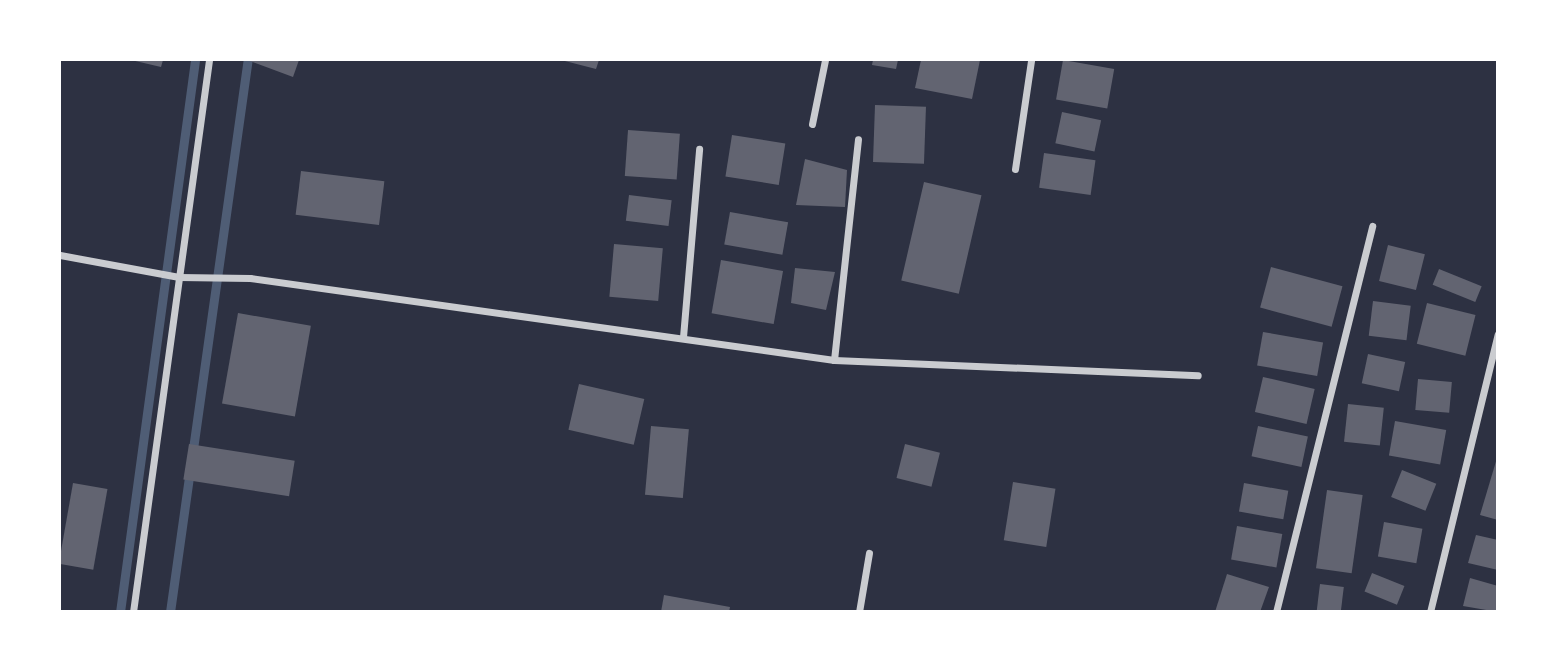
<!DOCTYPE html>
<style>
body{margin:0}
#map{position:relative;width:1557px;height:671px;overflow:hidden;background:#2d3142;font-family:"Zilla Slab",serif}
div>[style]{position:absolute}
.stream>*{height:9px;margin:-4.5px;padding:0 4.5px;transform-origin:4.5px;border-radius:4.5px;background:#4f5d75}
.building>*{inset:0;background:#626471;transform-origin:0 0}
.minor>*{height:7px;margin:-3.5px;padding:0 3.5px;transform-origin:3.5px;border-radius:3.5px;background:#caccd0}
span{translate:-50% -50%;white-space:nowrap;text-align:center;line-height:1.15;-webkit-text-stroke:6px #fff;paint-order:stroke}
.frame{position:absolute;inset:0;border:61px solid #fff;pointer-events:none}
</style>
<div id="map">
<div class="stream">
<i style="left:192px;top:456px;width:400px;rotate:-82deg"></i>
<i style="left:120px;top:612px;width:557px;rotate:-82.26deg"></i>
<i style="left:170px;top:612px;width:143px;rotate:-82deg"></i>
</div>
<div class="building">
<i style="clip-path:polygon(131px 60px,163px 60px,161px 67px)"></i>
<i style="clip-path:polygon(247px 60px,299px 60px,293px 77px)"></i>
<i style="clip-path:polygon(561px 60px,599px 60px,596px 69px)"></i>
<i style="clip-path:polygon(873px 60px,898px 60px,896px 69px,872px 65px)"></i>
<i style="clip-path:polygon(921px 60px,980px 60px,972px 99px,915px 88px)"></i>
<i style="left:1063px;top:60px;width:52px;height:40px;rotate:10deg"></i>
<i style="left:875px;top:105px;width:51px;height:57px;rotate:2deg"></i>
<i style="left:1062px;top:112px;width:40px;height:32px;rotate:12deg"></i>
<i style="left:628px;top:130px;width:52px;height:46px;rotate:4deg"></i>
<i style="left:732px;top:135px;width:54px;height:42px;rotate:9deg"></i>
<i style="left:1044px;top:153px;width:52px;height:35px;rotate:8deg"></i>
<i style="clip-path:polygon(805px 159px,847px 170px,845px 207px,796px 205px)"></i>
<i style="left:301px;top:171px;width:84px;height:44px;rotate:7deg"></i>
<i style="left:924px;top:182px;width:59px;height:101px;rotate:13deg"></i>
<i style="left:629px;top:195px;width:43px;height:26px;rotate:7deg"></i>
<i style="left:730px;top:212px;width:59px;height:33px;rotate:10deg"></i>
<i style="left:614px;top:244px;width:49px;height:53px;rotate:5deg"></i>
<i style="left:1388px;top:245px;width:38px;height:37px;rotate:14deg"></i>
<i style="left:721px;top:260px;width:63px;height:54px;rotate:10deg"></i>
<i style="left:1271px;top:267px;width:74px;height:42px;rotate:15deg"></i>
<i style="clip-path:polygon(795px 268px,835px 272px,826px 310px,791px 303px)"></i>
<i style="left:1439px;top:269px;width:46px;height:17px;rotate:22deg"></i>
<i style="left:1373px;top:301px;width:38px;height:35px;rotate:7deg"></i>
<i style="left:1427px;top:303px;width:50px;height:42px;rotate:14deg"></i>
<i style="left:238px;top:313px;width:74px;height:92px;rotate:10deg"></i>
<i style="left:1263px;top:332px;width:61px;height:34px;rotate:10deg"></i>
<i style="left:1368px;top:354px;width:38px;height:30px;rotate:12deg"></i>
<i style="left:1263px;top:377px;width:53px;height:36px;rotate:13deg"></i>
<i style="left:1418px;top:379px;width:34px;height:31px;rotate:5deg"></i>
<i style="left:579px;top:384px;width:67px;height:47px;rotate:13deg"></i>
<i style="left:1348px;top:404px;width:36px;height:38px;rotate:6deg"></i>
<i style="left:1395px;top:421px;width:52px;height:35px;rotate:10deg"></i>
<i style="left:651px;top:426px;width:38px;height:69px;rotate:5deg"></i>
<i style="left:1258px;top:426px;width:51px;height:31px;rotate:12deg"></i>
<i style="left:189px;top:444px;width:107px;height:36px;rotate:9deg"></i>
<i style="left:905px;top:444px;width:36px;height:35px;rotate:14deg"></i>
<i style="clip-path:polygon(1497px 458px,1498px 458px,1498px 520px,1480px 515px)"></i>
<i style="left:1402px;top:470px;width:37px;height:29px;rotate:22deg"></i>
<i style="left:1013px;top:482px;width:43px;height:59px;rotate:9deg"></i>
<i style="left:73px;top:483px;width:35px;height:82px;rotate:10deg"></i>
<i style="left:1244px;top:483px;width:45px;height:29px;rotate:10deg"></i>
<i style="left:1327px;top:490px;width:36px;height:79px;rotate:8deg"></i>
<i style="left:1384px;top:522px;width:39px;height:35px;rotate:10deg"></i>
<i style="left:1237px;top:526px;width:46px;height:34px;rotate:10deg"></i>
<i style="clip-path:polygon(1476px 535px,1498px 540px,1498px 570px,1468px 563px)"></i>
<i style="left:1372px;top:573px;width:35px;height:20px;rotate:22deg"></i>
<i style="clip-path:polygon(1227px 574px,1269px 587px,1260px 612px,1215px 612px)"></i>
<i style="clip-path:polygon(1470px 578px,1498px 586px,1498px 612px,1463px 606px)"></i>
<i style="left:1320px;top:584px;width:24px;height:28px;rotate:7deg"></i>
<i style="clip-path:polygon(664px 595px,730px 607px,729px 612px,661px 612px)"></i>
</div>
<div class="minor">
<i style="left:812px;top:124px;width:65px;rotate:-78.5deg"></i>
<i style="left:1015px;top:169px;width:110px;rotate:-81.6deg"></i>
<i style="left:60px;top:255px;width:121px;rotate:10.5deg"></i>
<i style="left:179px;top:277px;width:71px;rotate:0.8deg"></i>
<i style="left:250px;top:278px;width:590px;rotate:7.99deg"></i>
<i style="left:834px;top:360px;width:364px;rotate:2.4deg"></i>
<i style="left:683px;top:337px;width:189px;rotate:-85.1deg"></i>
<i style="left:834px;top:360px;width:222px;rotate:-83.8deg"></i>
<i style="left:133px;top:612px;width:557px;rotate:-82.16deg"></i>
<i style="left:859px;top:612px;width:60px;rotate:-80.4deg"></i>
<i style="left:1276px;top:612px;width:398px;rotate:-76deg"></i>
<i style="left:1430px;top:612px;width:286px;rotate:-76.3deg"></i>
</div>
<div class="frame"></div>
</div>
